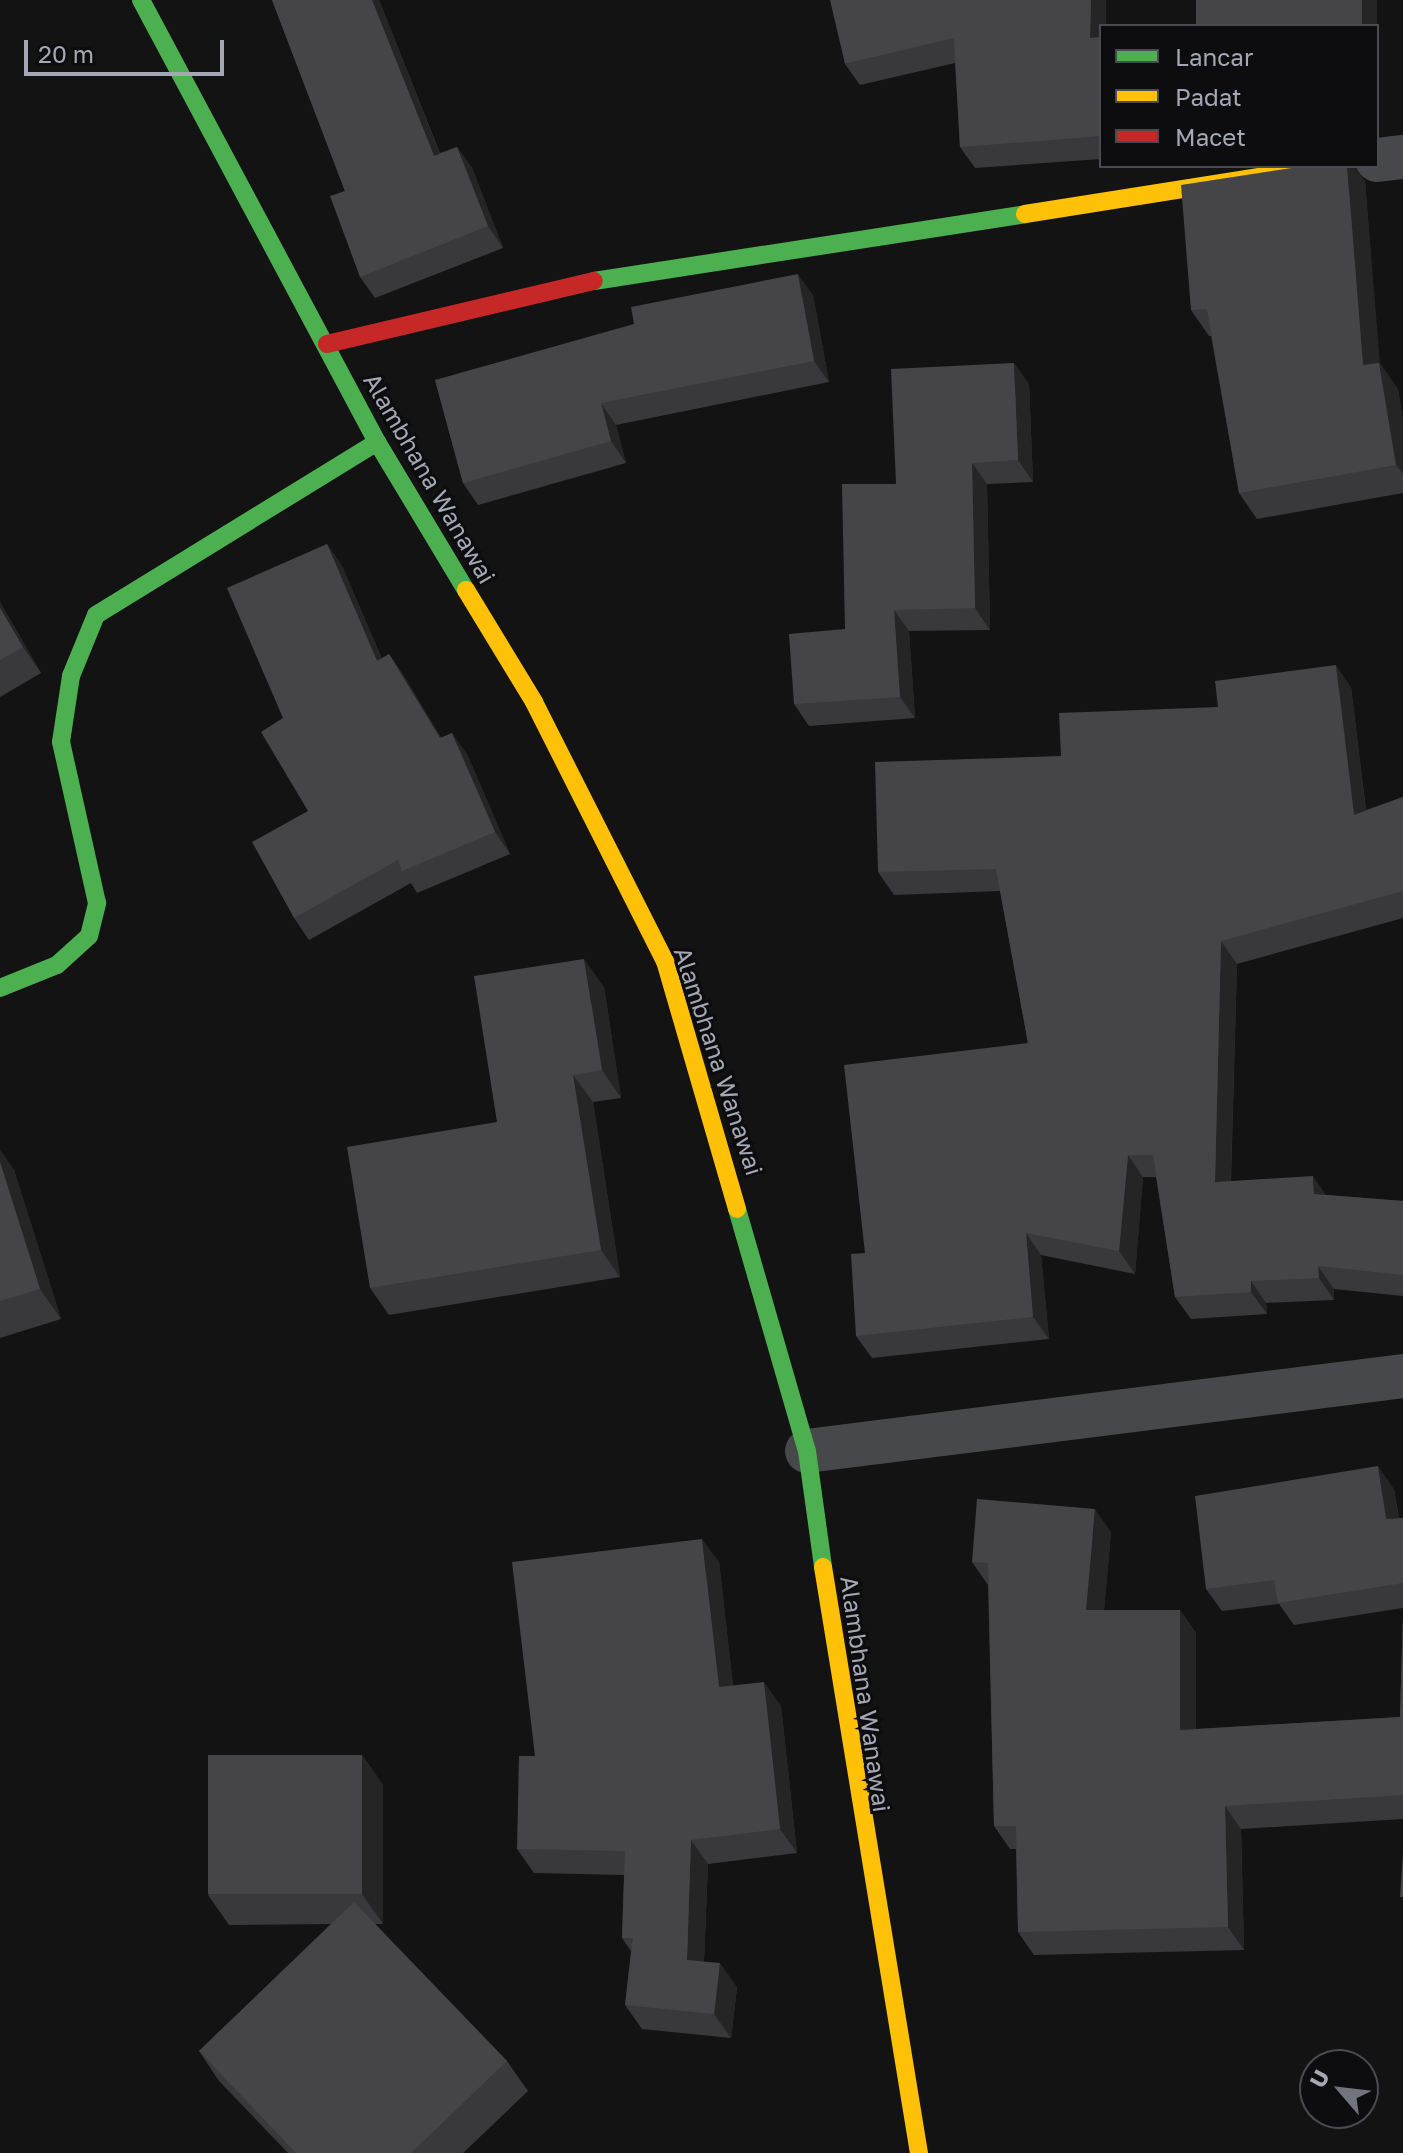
<!DOCTYPE html>
<style>
body{margin:0}
#map{position:relative;width:1403px;height:2153px;overflow:hidden;background:#131313;font-family:"Golos Text",sans-serif}
div>[style]{position:absolute}
.street>*{height:44px;margin:-22px;padding:0 22px;transform-origin:22px;border-radius:22px;background:#47484c}
.fast>*{height:18px;margin:-9px;padding:0 9px;transform-origin:9px;border-radius:9px;background:#4caf50}
.slow>*{height:18px;margin:-9px;padding:0 9px;transform-origin:9px;border-radius:9px;background:#ffc107}
.jam>*{height:18px;margin:-9px;padding:0 9px;transform-origin:9px;border-radius:9px;background:#c62828}
.wall>*{inset:0;background:#39393b}
.shaded-wall>*{inset:0;background:#252526;transform-origin:0 0}
.building>*{inset:0;background:#454548;transform-origin:0 0}
span{translate:-50% -50%;white-space:nowrap;text-align:center;line-height:1.15;-webkit-text-stroke:6px #0d0d0f;paint-order:stroke}
.street-label{font-size:24px;color:#a4a8b4}
.legend{position:absolute;left:1099px;top:24px;width:280px;height:144px;box-sizing:border-box;background:#0d0d0f;border:2px solid #494b51;margin:0;padding:10px 14px;list-style:none;font-size:24px;color:#a4a8b4}
.legend li{display:flex;align-items:center;gap:16px;height:40px}
.legend b{width:40px;border:2px solid #494b51}
.north{position:absolute;left:1299px;top:2049px;width:80px;height:80px;box-sizing:border-box;background:#0d0d0f;border:2px solid #494b51;border-radius:50%;rotate:298deg;font-size:22px;font-weight:700;line-height:32px;text-align:center;color:#a4a8b4}
.north::after{content:'';display:block;margin:auto;width:28px;height:36px;background:#71747c;clip-path:polygon(50% 0,100% 100%,50% 72%,0 100%)}
.scale{position:absolute;left:24px;top:40px;width:200px;height:36px;box-sizing:border-box;border:4px solid #a4a8b4;border-top:0;padding-left:10px;font-size:24px;line-height:28px;white-space:nowrap;color:#a4a8b4;-webkit-text-stroke:6px #0d0d0f;paint-order:stroke}
</style>
<div id="map">
<div class="street">
<i style="left:1377px;top:160px;width:26px;rotate:-7deg"></i>
<i style="left:807px;top:1451px;width:601px;rotate:-7.17deg"></i>
</div>
<div class="fast">
<i style="left:141px;top:0;width:501px;rotate:61.9deg"></i>
<i style="left:377px;top:442px;width:173px;rotate:59deg"></i>
<i style="left:594px;top:281px;width:436px;rotate:-8.8deg"></i>
<i style="left:0;top:988px;width:61px;rotate:-22deg"></i>
<i style="left:57px;top:965px;width:43px;rotate:-42.2deg"></i>
<i style="left:89px;top:936px;width:34px;rotate:-76deg"></i>
<i style="left:97px;top:903px;width:165px;rotate:-102.6deg"></i>
<i style="left:61px;top:742px;width:67px;rotate:-81.4deg"></i>
<i style="left:71px;top:676px;width:66px;rotate:-67.7deg"></i>
<i style="left:96px;top:615px;width:330px;rotate:-31.6deg"></i>
<i style="left:737px;top:1209px;width:252px;rotate:73.9deg"></i>
<i style="left:807px;top:1451px;width:117px;rotate:82.1deg"></i>
</div>
<div class="slow">
<i style="left:1025px;top:214px;width:308px;rotate:-9deg"></i>
<i style="left:466px;top:590px;width:131px;rotate:58.7deg"></i>
<i style="left:534px;top:702px;width:290px;rotate:63.2deg"></i>
<i style="left:665px;top:961px;width:258px;rotate:73.8deg"></i>
<i style="left:823px;top:1567px;width:594px;rotate:80.7deg"></i>
</div>
<div class="jam">
<i style="left:327px;top:344px;width:274px;rotate:-13.3deg"></i>
</div>
<div class="wall">
<i style="clip-path:polygon(272px 0,379px 0,440px 153px,457px 147px,472px 168px,503px 248px,375px 298px,360px 277px,345px 191px)"></i>
<i style="clip-path:polygon(1106px 0,1106px 26px,1101px 26px,1101px 159px,975px 168px,960px 147px,955px 63px,860px 85px,845px 64px)"></i>
<i style="clip-path:polygon(1365px 181px,1379px 363px,1398px 389px,1403px 421px,1403px 493px,1257px 519px,1239px 493px,1211px 336px,1209px 336px,1191px 310px)"></i>
<i style="clip-path:polygon(813px 295px,829px 382px,616px 425px,626px 463px,478px 505px,463px 483px,435px 380px)"></i>
<i style="clip-path:polygon(1029px 384px,1033px 482px,987px 484px,990px 630px,909px 631px,915px 718px,809px 726px,794px 704px,845px 629px,896px 484px)"></i>
<i style="clip-path:polygon(327px 544px,342px 566px,382px 659px,389px 654px,404px 676px,441px 738px,467px 754px,510px 854px,417px 893px,411px 883px,309px 940px,294px 918px,308px 811px,283px 718px)"></i>
<i style="clip-path:polygon(0 602px,41px 673px,0 697px)"></i>
<i style="clip-path:polygon(1351px 687px,1366px 810px,1403px 797px,1403px 918px,1237px 964px,1231px 1181px,1326px 1195px,1403px 1201px,1403px 1296px,1334px 1289px,1334px 1300px,1266px 1303px,1267px 1314px,1191px 1319px,1175px 1297px,1156px 1177px,1143px 1177px,1135px 1274px,1041px 1255px,1049px 1339px,872px 1358px,856px 1336px,865px 1253px,1028px 1043px,1000px 891px,894px 895px,878px 872px,1061px 756px,1218px 707px)"></i>
<i style="clip-path:polygon(604px 987px,621px 1098px,593px 1102px,620px 1277px,389px 1315px,370px 1288px,497px 1122px)"></i>
<i style="clip-path:polygon(0 1150px,14px 1170px,61px 1319px,0 1338px)"></i>
<i style="clip-path:polygon(1394px 1489px,1399px 1518px,1403px 1518px,1403px 1608px,1294px 1625px,1279px 1604px,1222px 1611px,1206px 1589px)"></i>
<i style="clip-path:polygon(1111px 1532px,1104px 1610px,1180px 1610px,1196px 1633px,1196px 1729px,1400px 1717px,1403px 1616px,1403px 1819px,1241px 1829px,1244px 1950px,1034px 1955px,1018px 1932px,1016px 1849px,1010px 1849px,994px 1826px,988px 1585px,972px 1562px)"></i>
<i style="clip-path:polygon(719px 1562px,733px 1686px,781px 1706px,797px 1853px,708px 1864px,704px 1962px,737px 1987px,731px 2038px,642px 2029px,625px 2005px,631px 1951px,622px 1938px,624px 1875px,534px 1873px,517px 1849px,535px 1756px)"></i>
<i style="clip-path:polygon(362px 1755px,383px 1785px,383px 1924px,375px 1924px,507px 2061px,528px 2091px,463px 2153px,288px 2153px,219px 2081px,199px 2051px,331px 1924px,229px 1925px,208px 1895px)"></i>
</div>
<div class="shaded-wall">
<i style="clip-path:polygon(372px 0,379px 0,449px 177px,434px 156px)"></i>
<i style="clip-path:polygon(1091px 0,1106px 0,1106px 26px,1101px 26px,1101px 53px,1090px 38px)"></i>
<i style="left:1362px;top:0;width:15px;height:26px"></i>
<i style="clip-path:polygon(457px 147px,472px 168px,503px 248px,488px 226px)"></i>
<i style="clip-path:polygon(1347px 166px,1354px 166px,1365px 181px,1380px 363px,1398px 389px,1403px 421px,1403px 474px,1396px 465px,1363px 365px)"></i>
<i style="clip-path:polygon(798px 274px,813px 295px,829px 382px,814px 361px)"></i>
<i style="clip-path:polygon(1014px 363px,1029px 384px,1033px 482px,1018px 460px)"></i>
<i style="clip-path:polygon(601px 403px,616px 425px,626px 463px,611px 441px)"></i>
<i style="clip-path:polygon(972px 463px,987px 484px,990px 630px,975px 608px)"></i>
<i style="clip-path:polygon(327px 544px,342px 566px,392px 683px,377px 661px)"></i>
<i style="clip-path:polygon(0 602px,41px 673px,23px 647px,0 608px)"></i>
<i style="clip-path:polygon(894px 610px,909px 631px,915px 718px,900px 697px)"></i>
<i style="clip-path:polygon(389px 654px,404px 676px,455px 760px,440px 738px)"></i>
<i style="clip-path:polygon(1336px 665px,1351px 687px,1369px 837px,1354px 815px)"></i>
<i style="clip-path:polygon(452px 733px,467px 754px,510px 854px,495px 832px)"></i>
<i style="clip-path:polygon(1221px 941px,1237px 964px,1230px 1204px,1215px 1182px)"></i>
<i style="clip-path:polygon(584px 959px,604px 987px,621px 1098px,602px 1070px)"></i>
<i style="clip-path:polygon(573px 1075px,593px 1102px,620px 1277px,601px 1250px)"></i>
<i style="clip-path:polygon(0 1150px,14px 1170px,61px 1319px,40px 1289px,0 1162px)"></i>
<i style="clip-path:polygon(1128px 1155px,1143px 1177px,1135px 1274px,1119px 1251px)"></i>
<i style="clip-path:polygon(1313px 1176px,1328px 1198px,1314px 1194px)"></i>
<i style="clip-path:polygon(1026px 1233px,1041px 1255px,1049px 1339px,1033px 1317px)"></i>
<i style="clip-path:polygon(1318px 1266px,1334px 1289px,1334px 1300px,1319px 1278px)"></i>
<i style="clip-path:polygon(1251px 1281px,1266px 1303px,1267px 1314px,1251px 1292px)"></i>
<i style="clip-path:polygon(1378px 1466px,1394px 1489px,1402px 1541px,1386px 1519px)"></i>
<i style="clip-path:polygon(1095px 1509px,1111px 1532px,1102px 1633px,1086px 1610px)"></i>
<i style="clip-path:polygon(702px 1539px,719px 1562px,736px 1711px,719px 1687px)"></i>
<i style="clip-path:polygon(1180px 1610px,1196px 1633px,1196px 1753px,1180px 1730px)"></i>
<i style="clip-path:polygon(764px 1682px,781px 1706px,797px 1853px,780px 1829px)"></i>
<i style="clip-path:polygon(362px 1755px,383px 1785px,383px 1924px,362px 1894px)"></i>
<i style="clip-path:polygon(1225px 1806px,1241px 1829px,1244px 1950px,1228px 1927px)"></i>
<i style="clip-path:polygon(691px 1840px,708px 1864px,703px 1984px,687px 1960px)"></i>
<i style="clip-path:polygon(720px 1963px,737px 1987px,731px 2038px,714px 2014px)"></i>
</div>
<div class="building">
<i style="clip-path:polygon(272px 0,372px 0,434px 156px,457px 147px,488px 226px,360px 277px,330px 196px,345px 191px)"></i>
<i style="clip-path:polygon(830px 0,1091px 0,1090px 38px,1101px 37px,1101px 136px,960px 147px,954px 38px,845px 64px)"></i>
<i style="left:1196px;top:0;width:166px;height:26px"></i>
<i style="clip-path:polygon(1305px 166px,1347px 166px,1363px 365px,1379px 363px,1396px 465px,1239px 493px,1207px 309px,1191px 310px,1181px 185px)"></i>
<i style="clip-path:polygon(798px 274px,814px 361px,601px 403px,611px 441px,463px 483px,435px 380px,634px 324px,631px 307px)"></i>
<i style="clip-path:polygon(1014px 363px,1018px 460px,972px 463px,975px 608px,894px 610px,900px 697px,794px 704px,789px 634px,845px 629px,842px 484px,896px 484px,891px 369px)"></i>
<i style="clip-path:polygon(327px 544px,377px 661px,389px 654px,440px 738px,452px 733px,495px 832px,402px 871px,398px 860px,294px 918px,252px 842px,308px 811px,261px 732px,283px 718px,227px 588px)"></i>
<i style="clip-path:polygon(0 608px,23px 647px,0 660px)"></i>
<i style="clip-path:polygon(1336px 665px,1354px 815px,1403px 797px,1403px 891px,1221px 941px,1215px 1182px,1313px 1176px,1314px 1194px,1403px 1201px,1403px 1275px,1318px 1266px,1319px 1278px,1251px 1281px,1251px 1292px,1175px 1297px,1153px 1155px,1128px 1155px,1119px 1251px,1026px 1233px,1033px 1317px,856px 1336px,851px 1254px,865px 1253px,844px 1065px,1028px 1043px,996px 869px,878px 872px,875px 762px,1061px 756px,1059px 713px,1218px 707px,1215px 681px)"></i>
<i style="clip-path:polygon(584px 959px,602px 1070px,573px 1075px,601px 1250px,370px 1288px,347px 1147px,497px 1122px,474px 976px)"></i>
<i style="clip-path:polygon(0 1162px,40px 1289px,0 1301px)"></i>
<i style="clip-path:polygon(1378px 1466px,1386px 1519px,1403px 1518px,1403px 1583px,1278px 1603px,1274px 1580px,1206px 1589px,1195px 1496px)"></i>
<i style="clip-path:polygon(977px 1499px,1095px 1509px,1086px 1610px,1180px 1610px,1180px 1730px,1400px 1717px,1403px 1615px,1403px 1795px,1225px 1806px,1228px 1927px,1018px 1932px,1016px 1826px,994px 1826px,988px 1563px,972px 1562px)"></i>
<i style="clip-path:polygon(702px 1539px,719px 1687px,764px 1682px,780px 1829px,691px 1840px,687px 1960px,720px 1963px,714px 2014px,625px 2005px,633px 1938px,622px 1938px,625px 1851px,517px 1849px,519px 1756px,535px 1756px,512px 1562px)"></i>
<i style="left:362px;top:1755px;width:139px;height:154px;rotate:90deg"></i>
<i style="clip-path:polygon(1403px 1853px,1403px 1897px,1400px 1897px)"></i>
<i style="clip-path:polygon(354px 1902px,507px 2061px,411px 2153px,296px 2153px,199px 2051px)"></i>
</div>
<div class="street-label">
<span style="left:430px;top:478px;rotate:60deg">Alambhana Wanawai</span>
<span style="left:719px;top:1061px;rotate:72deg">Alambhana Wanawai</span>
<span style="left:866px;top:1694px;rotate:82deg">Alambhana Wanawai</span>
</div>
<ul class="legend">
<li><b style="height:10px;background:#4caf50"></b>Lancar</li>
<li><b style="height:10px;background:#ffc107"></b>Padat</li>
<li><b style="height:10px;background:#c62828"></b>Macet</li>
</ul>
<div class="north">U</div>
<div class="scale">20 m</div>
</div>
